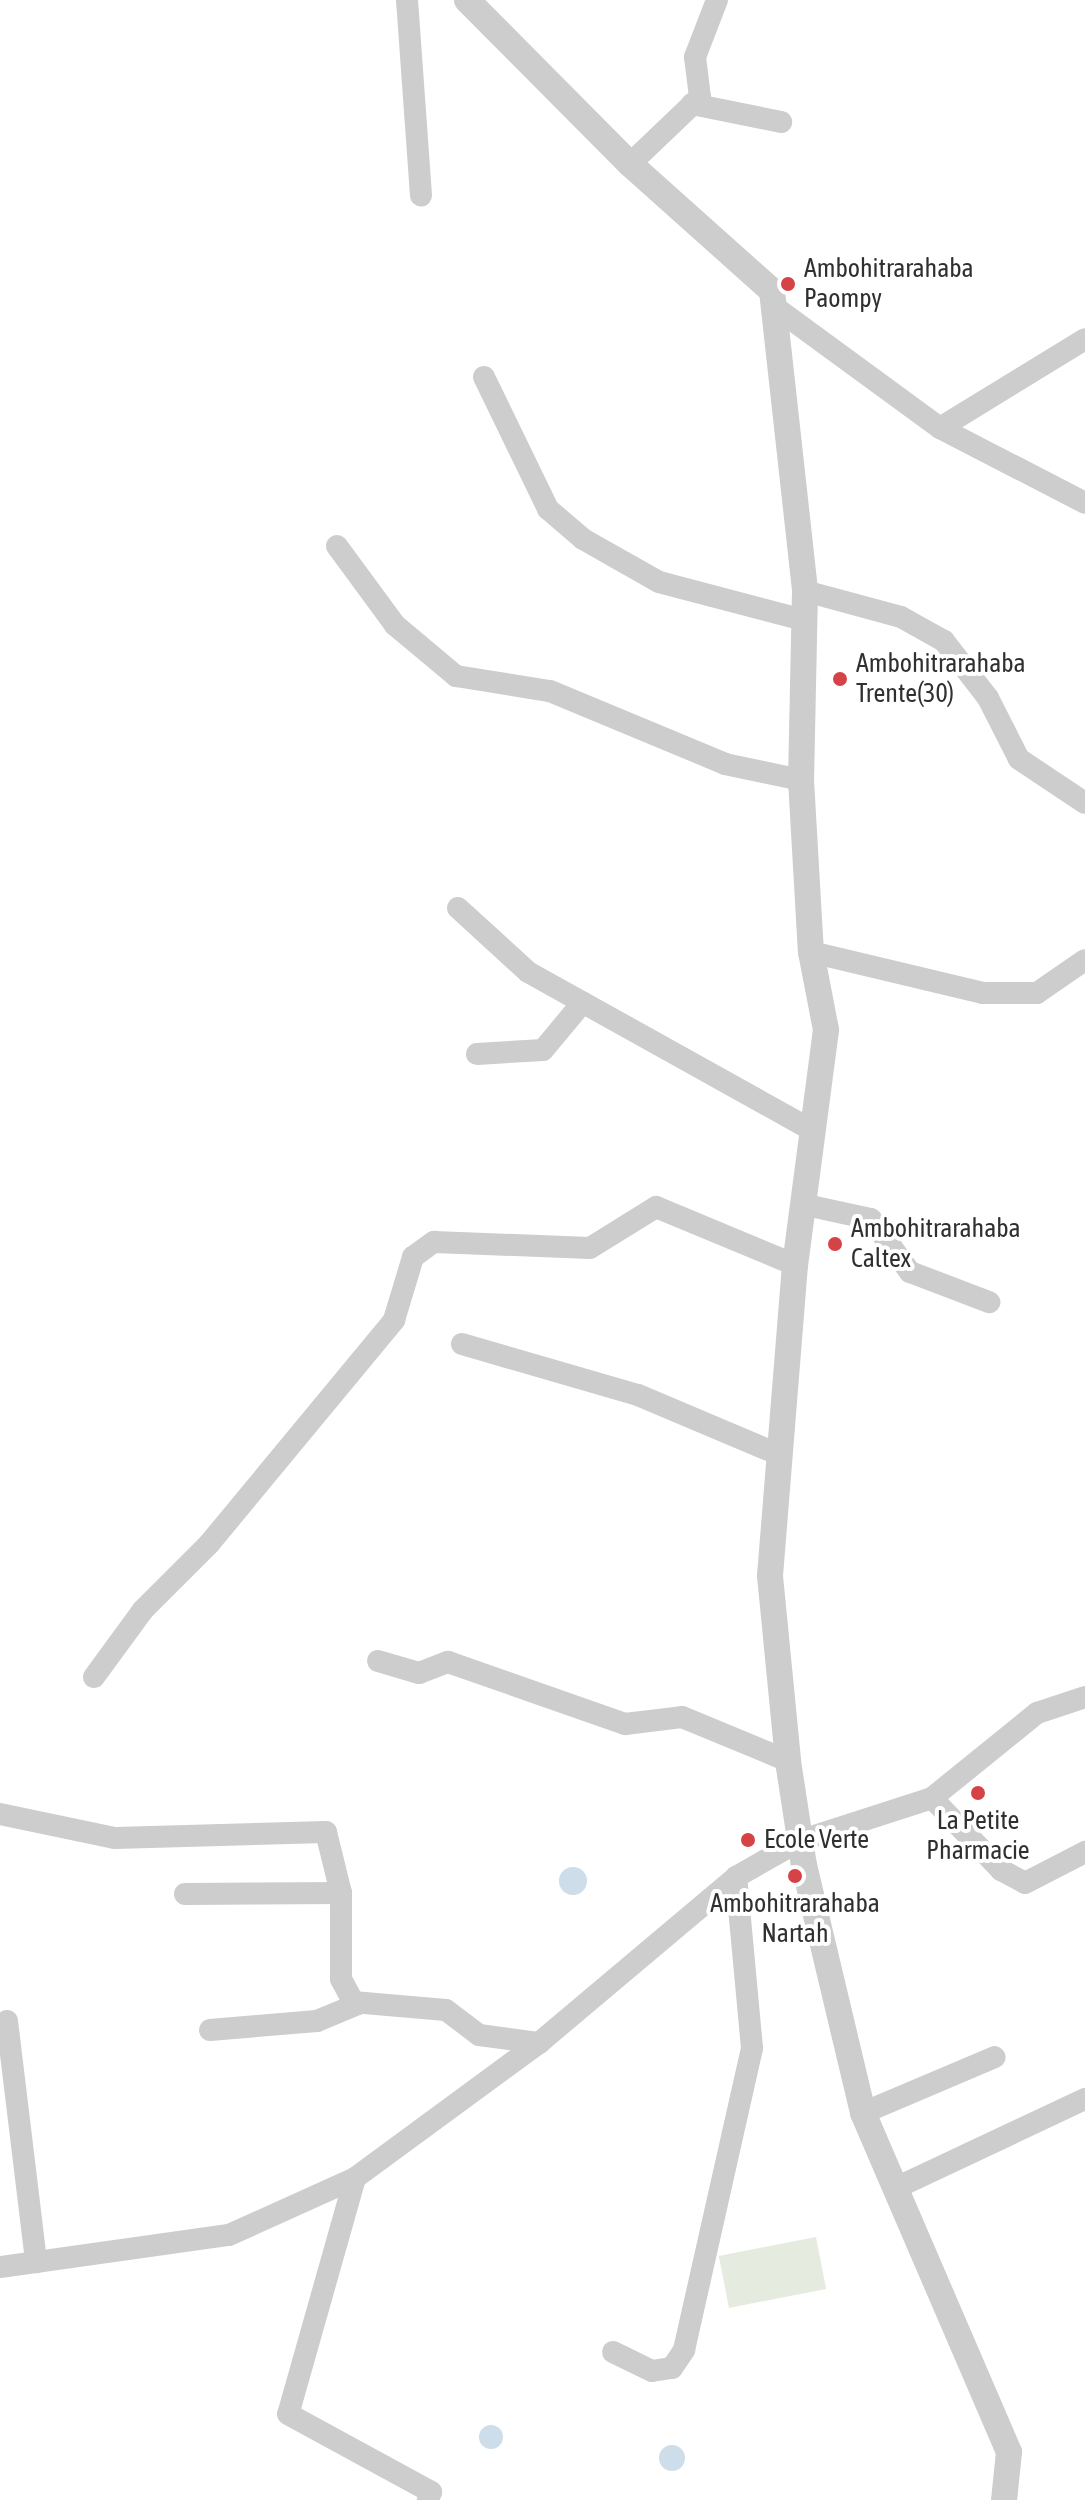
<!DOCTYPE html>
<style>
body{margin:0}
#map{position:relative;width:1085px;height:2500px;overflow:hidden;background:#fff;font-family:"Asap Condensed",sans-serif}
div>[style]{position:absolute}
.green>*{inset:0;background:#e5ebdf;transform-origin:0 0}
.water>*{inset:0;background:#cddde9}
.round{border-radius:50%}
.minor>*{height:22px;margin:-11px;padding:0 11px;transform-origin:11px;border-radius:11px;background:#cdcdcd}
.tertiary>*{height:26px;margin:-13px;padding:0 13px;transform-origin:13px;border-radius:13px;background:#cdcdcd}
.dots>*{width:22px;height:22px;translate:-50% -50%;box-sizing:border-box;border:4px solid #fff;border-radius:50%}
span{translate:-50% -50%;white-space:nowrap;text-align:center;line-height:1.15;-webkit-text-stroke:8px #fff;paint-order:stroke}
.poi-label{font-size:26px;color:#303030}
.left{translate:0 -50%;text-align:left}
</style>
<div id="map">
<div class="green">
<i style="left:816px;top:2237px;width:53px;height:99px;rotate:79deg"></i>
</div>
<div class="water">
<i class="round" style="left:559px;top:1867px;width:28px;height:28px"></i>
<i class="round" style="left:479px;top:2425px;width:24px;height:24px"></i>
<i class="round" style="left:659px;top:2445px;width:26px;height:26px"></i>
</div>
<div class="minor">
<i style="left:407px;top:0;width:196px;rotate:85.9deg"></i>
<i style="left:692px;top:104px;width:91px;rotate:11.4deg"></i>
<i style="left:630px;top:164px;width:97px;rotate:-43.7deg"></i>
<i style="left:700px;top:97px;width:40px;rotate:-97.1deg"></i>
<i style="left:695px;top:57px;width:61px;rotate:-68.9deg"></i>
<i style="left:776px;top:308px;width:203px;rotate:36.2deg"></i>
<i style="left:940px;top:428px;width:163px;rotate:27.3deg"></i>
<i style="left:484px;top:377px;width:147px;rotate:64.1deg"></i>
<i style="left:548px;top:509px;width:46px;rotate:40.6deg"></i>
<i style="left:583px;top:539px;width:87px;rotate:29.5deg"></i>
<i style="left:659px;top:582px;width:150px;rotate:14.7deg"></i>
<i style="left:940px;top:428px;width:170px;rotate:-31.5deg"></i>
<i style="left:337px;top:546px;width:98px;rotate:53.7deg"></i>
<i style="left:395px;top:625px;width:80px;rotate:39.9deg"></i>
<i style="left:456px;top:676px;width:95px;rotate:9.1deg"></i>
<i style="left:550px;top:691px;width:190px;rotate:22.6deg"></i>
<i style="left:725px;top:764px;width:78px;rotate:11.9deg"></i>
<i style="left:805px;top:591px;width:99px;rotate:15.2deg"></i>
<i style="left:901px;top:617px;width:49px;rotate:29.2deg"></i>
<i style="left:944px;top:641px;width:72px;rotate:52.3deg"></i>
<i style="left:988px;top:698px;width:68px;rotate:63.1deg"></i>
<i style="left:1019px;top:759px;width:79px;rotate:33.7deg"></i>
<i style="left:458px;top:908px;width:95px;rotate:42.4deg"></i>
<i style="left:528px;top:972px;width:327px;rotate:29.1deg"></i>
<i style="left:811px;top:952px;width:177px;rotate:13.4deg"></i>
<i style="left:983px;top:993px;width:54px"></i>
<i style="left:1037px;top:993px;width:58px;rotate:-34.5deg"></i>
<i style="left:477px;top:1054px;width:66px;rotate:-3.5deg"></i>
<i style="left:543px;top:1050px;width:62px;rotate:-50.2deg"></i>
<i style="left:806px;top:1205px;width:66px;rotate:12.2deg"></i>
<i style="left:871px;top:1219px;width:66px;rotate:53.7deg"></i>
<i style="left:910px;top:1272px;width:85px;rotate:20.8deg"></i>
<i style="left:462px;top:1344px;width:183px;rotate:16.2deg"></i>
<i style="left:638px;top:1395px;width:154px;rotate:22.9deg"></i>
<i style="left:378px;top:1661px;width:43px;rotate:16.3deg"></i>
<i style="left:419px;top:1673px;width:31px;rotate:-21deg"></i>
<i style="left:448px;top:1662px;width:188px;rotate:19.3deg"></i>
<i style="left:625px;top:1724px;width:57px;rotate:-7deg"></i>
<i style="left:682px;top:1717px;width:115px;rotate:22.5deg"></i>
<i style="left:94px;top:1677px;width:83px;rotate:-53.8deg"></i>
<i style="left:143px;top:1610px;width:93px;rotate:-45deg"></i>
<i style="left:209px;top:1544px;width:291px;rotate:-50.4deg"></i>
<i style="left:394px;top:1320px;width:66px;rotate:-73.2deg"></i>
<i style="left:413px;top:1257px;width:26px;rotate:-36deg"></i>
<i style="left:434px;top:1242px;width:156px;rotate:2.2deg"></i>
<i style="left:590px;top:1248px;width:78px;rotate:-31.8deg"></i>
<i style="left:656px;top:1207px;width:151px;rotate:22.6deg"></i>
<i style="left:932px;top:1798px;width:100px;rotate:46.2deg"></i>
<i style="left:1001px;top:1870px;width:27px;rotate:28deg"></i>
<i style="left:1025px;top:1883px;width:68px;rotate:-27.3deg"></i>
<i style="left:0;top:1814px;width:117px;rotate:11.8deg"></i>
<i style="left:115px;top:1838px;width:211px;rotate:-1.6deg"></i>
<i style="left:326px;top:1832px;width:63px;rotate:76.2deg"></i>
<i style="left:341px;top:1893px;width:86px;rotate:90deg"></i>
<i style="left:341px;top:1979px;width:26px;rotate:62deg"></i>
<i style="left:353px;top:2002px;width:93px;rotate:4.9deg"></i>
<i style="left:446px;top:2010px;width:41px;rotate:37.1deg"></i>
<i style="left:479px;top:2035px;width:61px;rotate:7.6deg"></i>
<i style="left:185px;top:1894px;width:156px;rotate:-0.4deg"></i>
<i style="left:7px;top:2021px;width:243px;rotate:83.1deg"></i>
<i style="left:210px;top:2030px;width:107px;rotate:-4.8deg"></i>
<i style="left:317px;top:2021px;width:44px;rotate:-22.5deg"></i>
<i style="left:863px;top:2113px;width:143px;rotate:-23deg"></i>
<i style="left:355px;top:2178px;width:245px;rotate:105.8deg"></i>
<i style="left:288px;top:2414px;width:163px;rotate:28.6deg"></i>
<i style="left:431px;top:2492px;width:9px;rotate:111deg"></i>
<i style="left:900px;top:2186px;width:204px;rotate:-25.2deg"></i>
<i style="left:0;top:2267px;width:231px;rotate:-8deg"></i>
<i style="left:229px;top:2235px;width:138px;rotate:-24.3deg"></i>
<i style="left:355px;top:2178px;width:228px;rotate:-36.3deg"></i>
<i style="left:539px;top:2043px;width:258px;rotate:-40.1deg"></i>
<i style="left:736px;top:1877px;width:73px;rotate:-29.7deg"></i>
<i style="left:799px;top:1841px;width:140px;rotate:-17.9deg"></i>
<i style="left:932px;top:1798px;width:135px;rotate:-39deg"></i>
<i style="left:1037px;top:1713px;width:51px;rotate:-18.4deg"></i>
<i style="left:613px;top:2352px;width:43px;rotate:26deg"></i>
<i style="left:652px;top:2371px;width:20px;rotate:-9deg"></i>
<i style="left:672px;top:2368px;width:22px;rotate:-56deg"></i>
<i style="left:684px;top:2350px;width:310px;rotate:-77.3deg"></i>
<i style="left:752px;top:2048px;width:172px;rotate:-95.3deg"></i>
</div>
<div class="tertiary">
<i style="left:467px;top:0;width:231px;rotate:45.2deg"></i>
<i style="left:630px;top:164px;width:191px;rotate:41.8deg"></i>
<i style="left:772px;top:291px;width:302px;rotate:83.7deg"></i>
<i style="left:805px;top:591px;width:189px;rotate:91.2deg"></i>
<i style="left:801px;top:780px;width:172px;rotate:86.7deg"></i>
<i style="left:811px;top:952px;width:79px;rotate:79.1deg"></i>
<i style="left:826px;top:1030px;width:237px;rotate:97.5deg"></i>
<i style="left:795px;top:1265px;width:312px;rotate:94.6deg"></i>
<i style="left:770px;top:1576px;width:186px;rotate:84.4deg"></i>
<i style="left:788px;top:1761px;width:105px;rotate:81.3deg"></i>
<i style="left:804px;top:1865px;width:255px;rotate:76.6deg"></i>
<i style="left:863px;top:2113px;width:369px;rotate:66.7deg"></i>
<i style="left:1009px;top:2452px;width:48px;rotate:95.9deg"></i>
</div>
<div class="dots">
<i style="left:788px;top:284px;background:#d54347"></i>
<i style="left:840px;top:679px;background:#d54347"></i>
<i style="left:835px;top:1244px;background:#d54347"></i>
<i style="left:978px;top:1793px;background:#d54347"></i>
<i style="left:748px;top:1840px;background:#d54347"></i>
<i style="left:795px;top:1876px;background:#d54347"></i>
</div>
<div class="poi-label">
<span class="left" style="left:804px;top:284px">Ambohitrarahaba<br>Paompy</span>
<span class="left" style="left:856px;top:679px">Ambohitrarahaba<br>Trente(30)</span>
<span class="left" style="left:851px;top:1244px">Ambohitrarahaba<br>Caltex</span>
<span style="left:978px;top:1836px">La Petite<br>Pharmacie</span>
<span class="left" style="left:764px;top:1840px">Ecole Verte</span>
<span style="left:795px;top:1919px">Ambohitrarahaba<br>Nartah</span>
</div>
</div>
